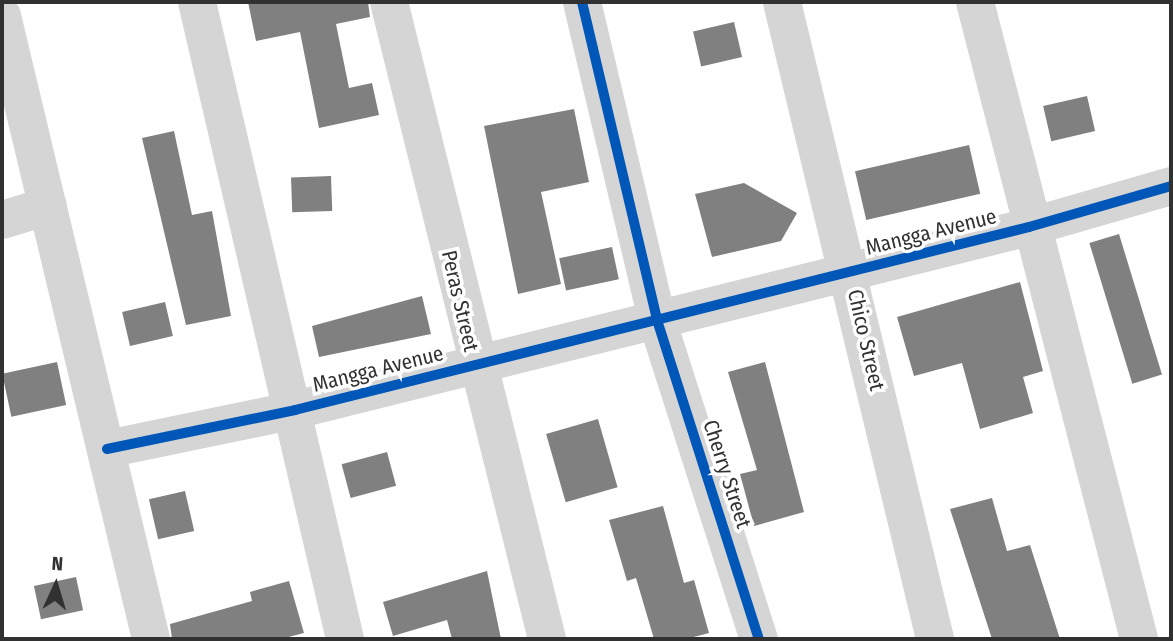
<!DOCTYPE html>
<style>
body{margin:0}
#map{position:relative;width:1173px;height:641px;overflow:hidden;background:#fff;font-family:"Fira Sans Condensed",sans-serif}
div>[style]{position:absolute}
.building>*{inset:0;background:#808080;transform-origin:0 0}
.street>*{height:38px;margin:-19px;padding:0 19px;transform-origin:19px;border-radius:19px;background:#d5d5d5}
.cycleway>*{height:10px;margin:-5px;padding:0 5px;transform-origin:5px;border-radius:5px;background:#0057b8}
span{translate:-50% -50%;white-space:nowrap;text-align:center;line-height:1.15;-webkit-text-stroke:7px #fff;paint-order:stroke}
.street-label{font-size:21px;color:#313131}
.frame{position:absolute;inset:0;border:4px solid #313131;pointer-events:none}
.north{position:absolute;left:21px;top:550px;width:70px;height:70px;-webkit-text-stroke:5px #fff;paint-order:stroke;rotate:4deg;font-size:19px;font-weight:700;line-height:28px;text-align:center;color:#313131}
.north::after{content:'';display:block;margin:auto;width:24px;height:32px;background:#313131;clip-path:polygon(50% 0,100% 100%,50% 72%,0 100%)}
</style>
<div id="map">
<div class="building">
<i style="clip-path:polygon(248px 2px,368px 2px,370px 17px,336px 24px,349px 88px,372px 83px,379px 115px,319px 128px,300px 32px,256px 41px)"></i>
<i style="left:734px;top:22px;width:36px;height:42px;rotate:77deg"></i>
<i style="left:1087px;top:96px;width:36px;height:45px;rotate:77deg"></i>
<i style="clip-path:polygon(574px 109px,589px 182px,541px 192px,561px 284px,518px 294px,484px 126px)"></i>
<i style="clip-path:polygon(174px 131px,192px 215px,212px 211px,231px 316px,186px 325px,142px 138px)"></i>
<i style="left:969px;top:145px;width:50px;height:117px;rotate:77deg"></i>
<i style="left:331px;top:176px;width:35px;height:40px;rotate:88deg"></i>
<i style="clip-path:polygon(744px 183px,797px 213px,781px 241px,712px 257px,695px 194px)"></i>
<i style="left:1119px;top:234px;width:147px;height:31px;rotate:73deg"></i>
<i style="left:612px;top:247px;width:33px;height:54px;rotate:78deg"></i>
<i style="clip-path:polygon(1020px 282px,1043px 371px,1023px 377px,1033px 413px,980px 429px,962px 363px,914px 376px,897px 317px)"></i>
<i style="clip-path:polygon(422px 296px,431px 334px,319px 357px,312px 326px)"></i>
<i style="left:165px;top:302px;width:35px;height:44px;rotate:77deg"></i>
<i style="left:57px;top:362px;width:44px;height:56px;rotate:78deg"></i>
<i style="clip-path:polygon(765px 362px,804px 512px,754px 526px,740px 474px,757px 470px,728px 372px)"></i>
<i style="left:598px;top:419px;width:71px;height:54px;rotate:74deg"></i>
<i style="left:387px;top:452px;width:35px;height:47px;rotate:75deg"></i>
<i style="left:185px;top:491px;width:41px;height:37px;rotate:77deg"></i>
<i style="clip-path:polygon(992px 498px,1007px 551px,1030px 545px,1060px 639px,992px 639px,950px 509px)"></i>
<i style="clip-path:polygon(663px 506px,684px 583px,694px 580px,709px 633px,686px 639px,654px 639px,636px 578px,627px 581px,609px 520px)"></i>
<i style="clip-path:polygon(487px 571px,501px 639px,452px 639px,447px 620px,393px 636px,383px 602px)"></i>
<i style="left:76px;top:577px;width:34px;height:43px;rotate:78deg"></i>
<i style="clip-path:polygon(289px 581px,304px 633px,281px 639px,172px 639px,170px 624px,252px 601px,250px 592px)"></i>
</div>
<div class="street">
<i style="left:197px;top:2px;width:654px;rotate:76.92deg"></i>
<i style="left:389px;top:2px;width:656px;rotate:76.07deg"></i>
<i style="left:582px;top:2px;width:327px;rotate:76.7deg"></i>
<i style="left:657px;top:320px;width:335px;rotate:72.3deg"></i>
<i style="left:782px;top:2px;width:655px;rotate:76.49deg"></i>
<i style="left:975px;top:2px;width:658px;rotate:75.56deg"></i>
<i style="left:2px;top:16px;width:641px;rotate:76.55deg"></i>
<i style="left:2px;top:220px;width:48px;rotate:-16.9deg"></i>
<i style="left:107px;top:449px;width:192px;rotate:-11.7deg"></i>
<i style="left:295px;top:410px;width:756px;rotate:-14deg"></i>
<i style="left:1029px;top:227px;width:148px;rotate:-16.1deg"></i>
</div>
<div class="cycleway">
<i style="left:582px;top:2px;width:327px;rotate:76.7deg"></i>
<i style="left:657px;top:320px;width:335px;rotate:72.3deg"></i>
<i style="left:107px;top:449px;width:192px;rotate:-11.7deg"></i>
<i style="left:295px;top:410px;width:756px;rotate:-14deg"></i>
<i style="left:1029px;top:227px;width:148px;rotate:-16.1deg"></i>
</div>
<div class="street-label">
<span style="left:931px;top:232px;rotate:-14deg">Mangga Avenue</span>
<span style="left:460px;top:301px;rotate:77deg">Peras Street</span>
<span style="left:866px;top:340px;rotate:77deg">Chico Street</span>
<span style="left:378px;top:369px;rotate:-14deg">Mangga Avenue</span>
<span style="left:727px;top:474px;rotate:72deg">Cherry Street</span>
</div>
<div class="frame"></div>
<div class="north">N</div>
</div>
